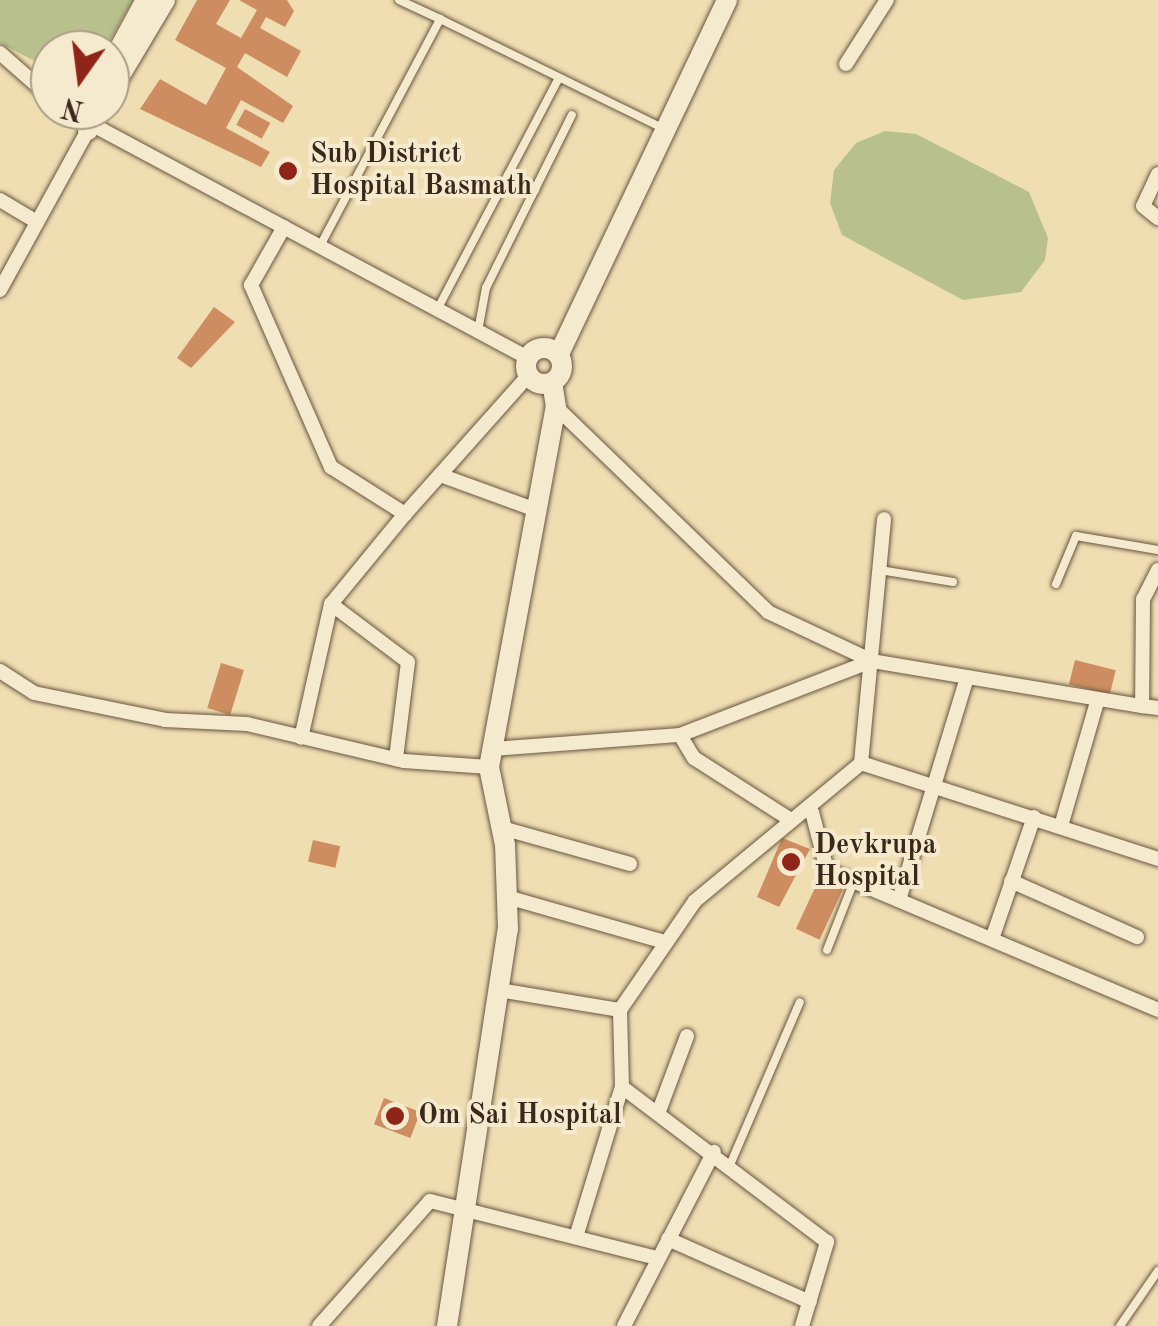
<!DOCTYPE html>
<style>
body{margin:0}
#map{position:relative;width:1158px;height:1326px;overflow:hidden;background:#efdeb2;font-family:"Old Standard TT",serif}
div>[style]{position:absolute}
.green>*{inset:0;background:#b8c18d}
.building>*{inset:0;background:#cd8d60;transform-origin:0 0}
.roads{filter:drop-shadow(0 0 2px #685642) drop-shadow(0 0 2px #685642)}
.lane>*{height:8px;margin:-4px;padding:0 4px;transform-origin:4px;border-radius:4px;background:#f5eacd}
.street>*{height:14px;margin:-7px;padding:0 7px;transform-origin:7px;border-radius:7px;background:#f5eacd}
.secondary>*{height:20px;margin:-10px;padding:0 10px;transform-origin:10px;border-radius:10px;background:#f5eacd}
.secondary>.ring{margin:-10px;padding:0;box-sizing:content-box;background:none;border:20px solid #f5eacd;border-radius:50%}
.dots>*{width:28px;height:28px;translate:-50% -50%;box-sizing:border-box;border:5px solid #f5eacd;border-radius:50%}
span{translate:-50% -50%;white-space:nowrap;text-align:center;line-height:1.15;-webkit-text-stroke:8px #f5eacd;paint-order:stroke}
.poi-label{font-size:28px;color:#3b281d;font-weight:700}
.left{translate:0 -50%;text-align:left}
.north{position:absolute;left:30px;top:30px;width:100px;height:100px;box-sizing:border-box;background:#f5eacd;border:2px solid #ab9c87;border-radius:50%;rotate:194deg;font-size:28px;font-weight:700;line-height:40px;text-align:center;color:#3b281d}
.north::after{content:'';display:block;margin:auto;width:35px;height:45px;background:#8f2418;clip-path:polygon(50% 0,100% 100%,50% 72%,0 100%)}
</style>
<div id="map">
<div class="green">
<i style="clip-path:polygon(0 0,133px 0,104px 50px,50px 50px,50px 69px,0 43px)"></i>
<i style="clip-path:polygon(885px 131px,916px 134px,1029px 192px,1048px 238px,1045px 260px,1021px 292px,963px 300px,842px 235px,830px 203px,834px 170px,856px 143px)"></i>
</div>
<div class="building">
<i style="clip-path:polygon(197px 0,230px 0,216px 24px,241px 38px,257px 10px,239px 0,287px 0,294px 11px,285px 27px,266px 17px,260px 28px,301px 51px,287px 77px,245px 53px,237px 67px,293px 106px,283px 123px,241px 100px,226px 128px,270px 152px,261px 167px,140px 109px,160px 79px,206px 105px,226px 68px,175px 40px)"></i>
<i style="left:245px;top:109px;width:29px;height:18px;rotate:29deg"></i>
<i style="clip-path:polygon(214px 307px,235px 322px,191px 368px,177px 358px)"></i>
<i style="left:1075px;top:660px;width:42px;height:25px;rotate:14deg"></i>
<i style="left:221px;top:663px;width:24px;height:47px;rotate:17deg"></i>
<i style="clip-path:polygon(782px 838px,810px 849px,779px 907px,757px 897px)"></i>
<i style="left:313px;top:840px;width:28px;height:22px;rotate:13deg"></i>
<i style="left:820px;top:877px;width:26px;height:57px;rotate:25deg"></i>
<i style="left:384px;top:1098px;width:39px;height:28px;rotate:21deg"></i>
</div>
<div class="roads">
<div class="lane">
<i style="left:440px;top:19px;width:250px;rotate:26.1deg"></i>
<i style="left:508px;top:175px;width:31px;rotate:29deg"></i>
<i style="left:320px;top:246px;width:257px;rotate:-62.1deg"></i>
<i style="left:440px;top:19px;width:45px;rotate:-155.1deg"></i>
<i style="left:437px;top:310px;width:262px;rotate:-62.3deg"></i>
<i style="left:478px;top:331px;width:44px;rotate:-79.5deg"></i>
<i style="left:486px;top:288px;width:193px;rotate:-63.6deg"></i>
<i style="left:880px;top:570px;width:74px;rotate:9.3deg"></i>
<i style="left:1056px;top:584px;width:52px;rotate:-67.4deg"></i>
<i style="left:1076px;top:536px;width:83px;rotate:9.7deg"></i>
<i style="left:827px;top:950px;width:74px;rotate:-68.6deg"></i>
<i style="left:730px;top:1165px;width:177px;rotate:-66.8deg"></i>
<i style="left:1120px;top:1326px;width:67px;rotate:-55.4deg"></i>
</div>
<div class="street">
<i style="left:0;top:53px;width:67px;rotate:41.3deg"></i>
<i style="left:846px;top:64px;width:76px;rotate:-57.4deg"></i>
<i style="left:65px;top:110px;width:525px;rotate:28.18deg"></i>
<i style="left:1158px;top:174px;width:35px;rotate:115deg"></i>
<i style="left:1143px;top:206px;width:19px;rotate:39deg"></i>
<i style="left:0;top:200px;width:43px;rotate:30.7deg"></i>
<i style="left:284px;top:227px;width:67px;rotate:119.6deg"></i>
<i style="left:251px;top:285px;width:199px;rotate:66.3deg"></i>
<i style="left:331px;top:467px;width:88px;rotate:32.4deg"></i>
<i style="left:405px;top:514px;width:117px;rotate:129.4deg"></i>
<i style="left:331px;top:604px;width:137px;rotate:102.6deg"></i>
<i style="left:0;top:290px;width:183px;rotate:-61.2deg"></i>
<i style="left:556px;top:407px;width:295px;rotate:44deg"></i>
<i style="left:768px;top:612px;width:115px;rotate:25.2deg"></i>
<i style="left:872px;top:661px;width:274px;rotate:9.5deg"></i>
<i style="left:440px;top:475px;width:102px;rotate:20deg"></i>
<i style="left:405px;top:514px;width:186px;rotate:-48.3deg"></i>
<i style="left:1158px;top:570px;width:33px;rotate:117deg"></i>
<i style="left:1143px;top:599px;width:107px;rotate:90.5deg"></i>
<i style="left:1142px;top:706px;width:16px;rotate:7deg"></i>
<i style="left:331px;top:604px;width:96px;rotate:37deg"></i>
<i style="left:408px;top:662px;width:98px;rotate:97.1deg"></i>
<i style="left:0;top:671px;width:40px;rotate:32.9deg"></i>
<i style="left:34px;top:693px;width:134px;rotate:11.6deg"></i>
<i style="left:165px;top:720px;width:82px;rotate:2.8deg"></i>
<i style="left:247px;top:724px;width:161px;rotate:13.3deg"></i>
<i style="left:404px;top:761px;width:85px;rotate:4deg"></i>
<i style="left:680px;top:735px;width:27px;rotate:59deg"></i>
<i style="left:694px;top:758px;width:112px;rotate:32.6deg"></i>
<i style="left:493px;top:749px;width:188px;rotate:-4.3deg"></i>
<i style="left:680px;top:735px;width:206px;rotate:-21.1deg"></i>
<i style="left:861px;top:763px;width:312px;rotate:17.9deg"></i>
<i style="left:812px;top:812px;width:60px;rotate:75.5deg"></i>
<i style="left:827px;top:870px;width:359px;rotate:22.9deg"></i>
<i style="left:1061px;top:826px;width:132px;rotate:-73.8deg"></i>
<i style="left:502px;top:828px;width:133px;rotate:15.7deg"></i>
<i style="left:1011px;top:881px;width:138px;rotate:24deg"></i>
<i style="left:507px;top:897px;width:164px;rotate:15.9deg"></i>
<i style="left:899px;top:900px;width:233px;rotate:-73deg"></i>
<i style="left:992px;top:939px;width:129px;rotate:-71deg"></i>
<i style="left:499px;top:990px;width:123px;rotate:9.4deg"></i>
<i style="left:659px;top:1111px;width:80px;rotate:-69.5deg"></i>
<i style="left:576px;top:1237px;width:157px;rotate:-73deg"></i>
<i style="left:668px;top:1239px;width:155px;rotate:23.9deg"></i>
<i style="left:319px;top:1326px;width:167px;rotate:-48.4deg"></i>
<i style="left:430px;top:1201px;width:234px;rotate:14.1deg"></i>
<i style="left:624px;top:1326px;width:196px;rotate:-62.7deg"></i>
<i style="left:802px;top:1326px;width:88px;rotate:-73.4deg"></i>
<i style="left:827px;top:1242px;width:257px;rotate:-142.9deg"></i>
<i style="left:622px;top:1087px;width:77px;rotate:-91.5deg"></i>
<i style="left:620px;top:1010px;width:132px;rotate:-55.5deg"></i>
<i style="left:695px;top:901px;width:216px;rotate:-39.7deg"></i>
<i style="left:861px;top:763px;width:245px;rotate:-84.6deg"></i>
</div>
<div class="secondary">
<i style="left:110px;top:66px;width:75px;rotate:-61.4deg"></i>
<i style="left:110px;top:92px;width:107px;rotate:-59.1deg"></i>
<i style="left:88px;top:130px;width:22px;rotate:-68deg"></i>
<i class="ring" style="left:526px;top:348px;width:16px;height:16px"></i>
<i style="left:559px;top:354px;width:392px;rotate:-64.6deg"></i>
<i style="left:447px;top:1326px;width:402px;rotate:-81.3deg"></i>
<i style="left:508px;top:929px;width:84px;rotate:-92deg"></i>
<i style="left:505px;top:845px;width:80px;rotate:-101.6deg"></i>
<i style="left:489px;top:767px;width:366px;rotate:-79.5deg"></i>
<i style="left:556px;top:407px;width:24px;rotate:-99deg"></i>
</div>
</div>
<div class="dots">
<i style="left:288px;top:171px;background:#8f2418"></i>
<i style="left:791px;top:862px;background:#8f2418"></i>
<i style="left:395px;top:1116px;background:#8f2418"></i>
</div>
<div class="poi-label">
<span class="left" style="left:310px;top:171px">Sub District<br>Hospital Basmath</span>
<span class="left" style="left:814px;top:862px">Devkrupa<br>Hospital</span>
<span class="left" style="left:418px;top:1116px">Om Sai Hospital</span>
</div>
<div class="north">N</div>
</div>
